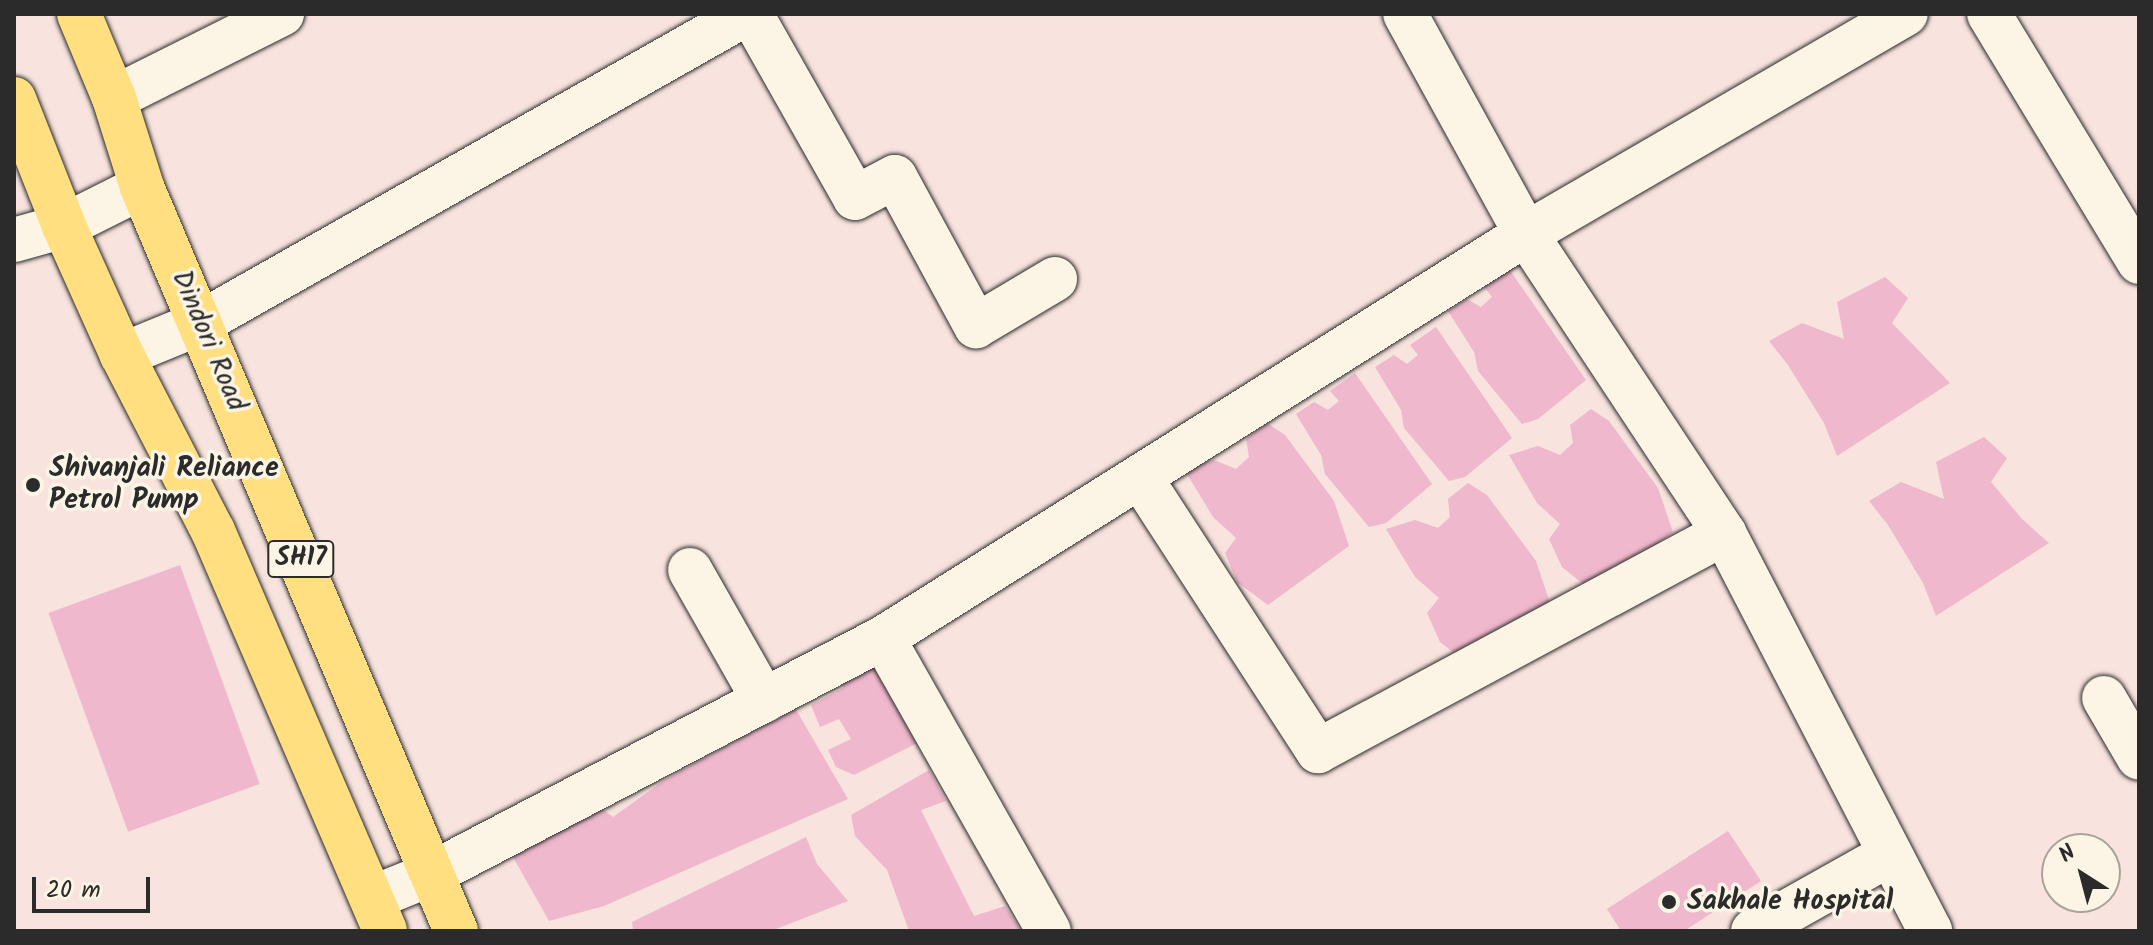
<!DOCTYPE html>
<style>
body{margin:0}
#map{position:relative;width:2153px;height:945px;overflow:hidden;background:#f8e3de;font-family:Kalam,sans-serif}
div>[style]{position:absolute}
.building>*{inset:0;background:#f0b8cc;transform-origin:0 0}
.roads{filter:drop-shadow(0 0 2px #2b2b2b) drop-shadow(0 0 2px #2b2b2b)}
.minor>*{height:44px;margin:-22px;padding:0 22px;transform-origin:22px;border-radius:22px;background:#fcf5e5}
.major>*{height:44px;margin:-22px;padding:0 22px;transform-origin:22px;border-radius:22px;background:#ffdf80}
.dots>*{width:22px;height:22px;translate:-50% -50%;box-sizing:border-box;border:4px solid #fcf5e5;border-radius:50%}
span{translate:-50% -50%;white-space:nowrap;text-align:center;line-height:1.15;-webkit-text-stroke:7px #fcf5e5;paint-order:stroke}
.shield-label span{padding:2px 6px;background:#fcf5e5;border:2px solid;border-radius:6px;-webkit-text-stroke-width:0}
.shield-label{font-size:26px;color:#2b2b2b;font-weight:700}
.street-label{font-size:28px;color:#2b2b2b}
.poi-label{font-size:28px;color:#2b2b2b;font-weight:700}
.left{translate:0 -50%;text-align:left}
.frame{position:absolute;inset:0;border:16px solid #2b2b2b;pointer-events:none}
.north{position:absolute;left:2041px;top:833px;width:80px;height:80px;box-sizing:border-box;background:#fcf5e5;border:2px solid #a8a49b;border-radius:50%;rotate:324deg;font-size:22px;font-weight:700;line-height:32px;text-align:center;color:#2b2b2b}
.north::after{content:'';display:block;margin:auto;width:28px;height:36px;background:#2b2b2b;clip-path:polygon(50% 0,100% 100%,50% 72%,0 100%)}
.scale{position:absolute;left:32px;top:877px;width:118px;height:36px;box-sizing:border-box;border:4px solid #2b2b2b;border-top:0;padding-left:10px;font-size:24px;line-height:28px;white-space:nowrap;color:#2b2b2b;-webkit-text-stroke:6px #fcf5e5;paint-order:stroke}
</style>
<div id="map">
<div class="building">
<i style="clip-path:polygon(1509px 269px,1586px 380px,1538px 419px,1522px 424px,1478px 371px,1474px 352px,1448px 311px,1467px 299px,1481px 307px,1492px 297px,1484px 287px)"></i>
<i style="clip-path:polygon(1885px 277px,1908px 298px,1892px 323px,1950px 383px,1837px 456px,1824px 423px,1788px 365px,1769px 341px,1802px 323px,1844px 339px,1837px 302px)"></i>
<i style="clip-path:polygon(1436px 327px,1512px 438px,1465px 477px,1449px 481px,1404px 428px,1401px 410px,1375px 367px,1394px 355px,1407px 364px,1418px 355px,1410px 345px)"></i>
<i style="clip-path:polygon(1355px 373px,1432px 484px,1386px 523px,1369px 527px,1325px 474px,1321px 455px,1296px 414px,1314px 402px,1328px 410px,1339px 401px,1330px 391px)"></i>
<i style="clip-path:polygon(1591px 409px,1609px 421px,1658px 488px,1673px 532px,1592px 591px,1562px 567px,1549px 539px,1560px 524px,1537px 503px,1509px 455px,1538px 446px,1560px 455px,1573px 443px,1570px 425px)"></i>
<i style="clip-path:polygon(1267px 423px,1285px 435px,1334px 501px,1349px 546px,1268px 605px,1237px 582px,1225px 553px,1236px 538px,1213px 517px,1184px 469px,1214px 460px,1236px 469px,1249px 457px,1246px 439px)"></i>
<i style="clip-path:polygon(1984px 437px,2007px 458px,1991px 482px,2022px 519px,2049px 543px,1936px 616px,1923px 583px,1888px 525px,1869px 501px,1901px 482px,1944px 499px,1936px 462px)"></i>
<i style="clip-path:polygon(1468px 483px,1487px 495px,1536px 561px,1551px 606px,1470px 665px,1440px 642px,1427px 613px,1439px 598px,1415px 577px,1386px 529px,1415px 520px,1438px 528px,1450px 517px,1448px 499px)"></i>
<i style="left:180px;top:565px;width:233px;height:140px;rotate:70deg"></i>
<i style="clip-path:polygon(891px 660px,933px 735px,854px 775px,836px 767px,828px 750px,851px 739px,839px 719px,820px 727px,811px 705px,843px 688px,842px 678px)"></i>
<i style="clip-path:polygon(795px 708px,848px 799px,604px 906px,549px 921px,513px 857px,596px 804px,613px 817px,663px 781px)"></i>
<i style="clip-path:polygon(929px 770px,946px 801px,921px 810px,974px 916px,1005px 906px,1021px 931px,909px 931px,887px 870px,855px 836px,851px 815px)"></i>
<i style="clip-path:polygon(1728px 831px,1761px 881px,1684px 931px,1621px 931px,1607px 909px)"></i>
<i style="clip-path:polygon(806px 837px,817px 864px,848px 901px,771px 931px,633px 931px,632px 922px)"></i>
</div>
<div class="roads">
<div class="minor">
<i style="left:751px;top:14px;width:211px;rotate:60.5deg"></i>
<i style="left:855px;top:198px;width:45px;rotate:-27.7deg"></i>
<i style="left:895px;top:177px;width:170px;rotate:61.5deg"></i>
<i style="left:976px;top:326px;width:92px;rotate:-30.7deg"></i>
<i style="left:1989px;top:14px;width:290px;rotate:58.8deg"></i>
<i style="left:114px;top:98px;width:188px;rotate:-26.6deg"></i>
<i style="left:14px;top:240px;width:52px;rotate:-15.6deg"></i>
<i style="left:64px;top:226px;width:87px;rotate:-26.6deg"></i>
<i style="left:122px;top:355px;width:84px;rotate:-22.3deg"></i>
<i style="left:200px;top:323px;width:627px;rotate:-29.51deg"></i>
<i style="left:1140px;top:477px;width:327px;rotate:57deg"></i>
<i style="left:1318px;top:751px;width:461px;rotate:-28.2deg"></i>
<i style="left:1724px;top:533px;width:359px;rotate:-123.5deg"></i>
<i style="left:1526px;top:234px;width:251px;rotate:-118.8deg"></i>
<i style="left:1724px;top:533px;width:448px;rotate:62.6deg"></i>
<i style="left:690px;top:570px;width:150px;rotate:60.4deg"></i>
<i style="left:883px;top:638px;width:337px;rotate:60.5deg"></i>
<i style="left:2104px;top:698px;width:69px;rotate:59.7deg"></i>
<i style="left:372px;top:898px;width:64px;rotate:-22.1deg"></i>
<i style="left:431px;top:874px;width:510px;rotate:-27.57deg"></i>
<i style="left:883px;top:638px;width:759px;rotate:-32.14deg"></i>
<i style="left:1526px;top:234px;width:439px;rotate:-30.1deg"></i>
<i style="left:1753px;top:931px;width:157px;rotate:-29.3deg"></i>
</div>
<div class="major">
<i style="left:79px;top:14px;width:91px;rotate:67.4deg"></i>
<i style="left:114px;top:98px;width:93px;rotate:72.5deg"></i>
<i style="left:142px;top:187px;width:808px;rotate:67.12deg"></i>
<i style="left:14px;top:99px;width:136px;rotate:68.5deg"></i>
<i style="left:64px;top:226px;width:141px;rotate:65.8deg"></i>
<i style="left:122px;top:355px;width:198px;rotate:62.7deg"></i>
<i style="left:213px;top:531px;width:435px;rotate:66.7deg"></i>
</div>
</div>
<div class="dots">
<i style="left:33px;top:485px;background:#2b2b2b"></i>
<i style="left:1669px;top:902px;background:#2b2b2b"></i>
</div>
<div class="shield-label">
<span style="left:301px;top:559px">SH17</span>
</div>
<div class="street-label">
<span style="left:208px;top:341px;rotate:67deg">Dindori Road</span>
</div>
<div class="poi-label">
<span class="left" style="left:49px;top:485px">Shivanjali Reliance<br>Petrol Pump</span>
<span class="left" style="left:1687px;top:902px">Sakhale Hospital</span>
</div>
<div class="frame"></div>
<div class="north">N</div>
<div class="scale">20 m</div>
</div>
